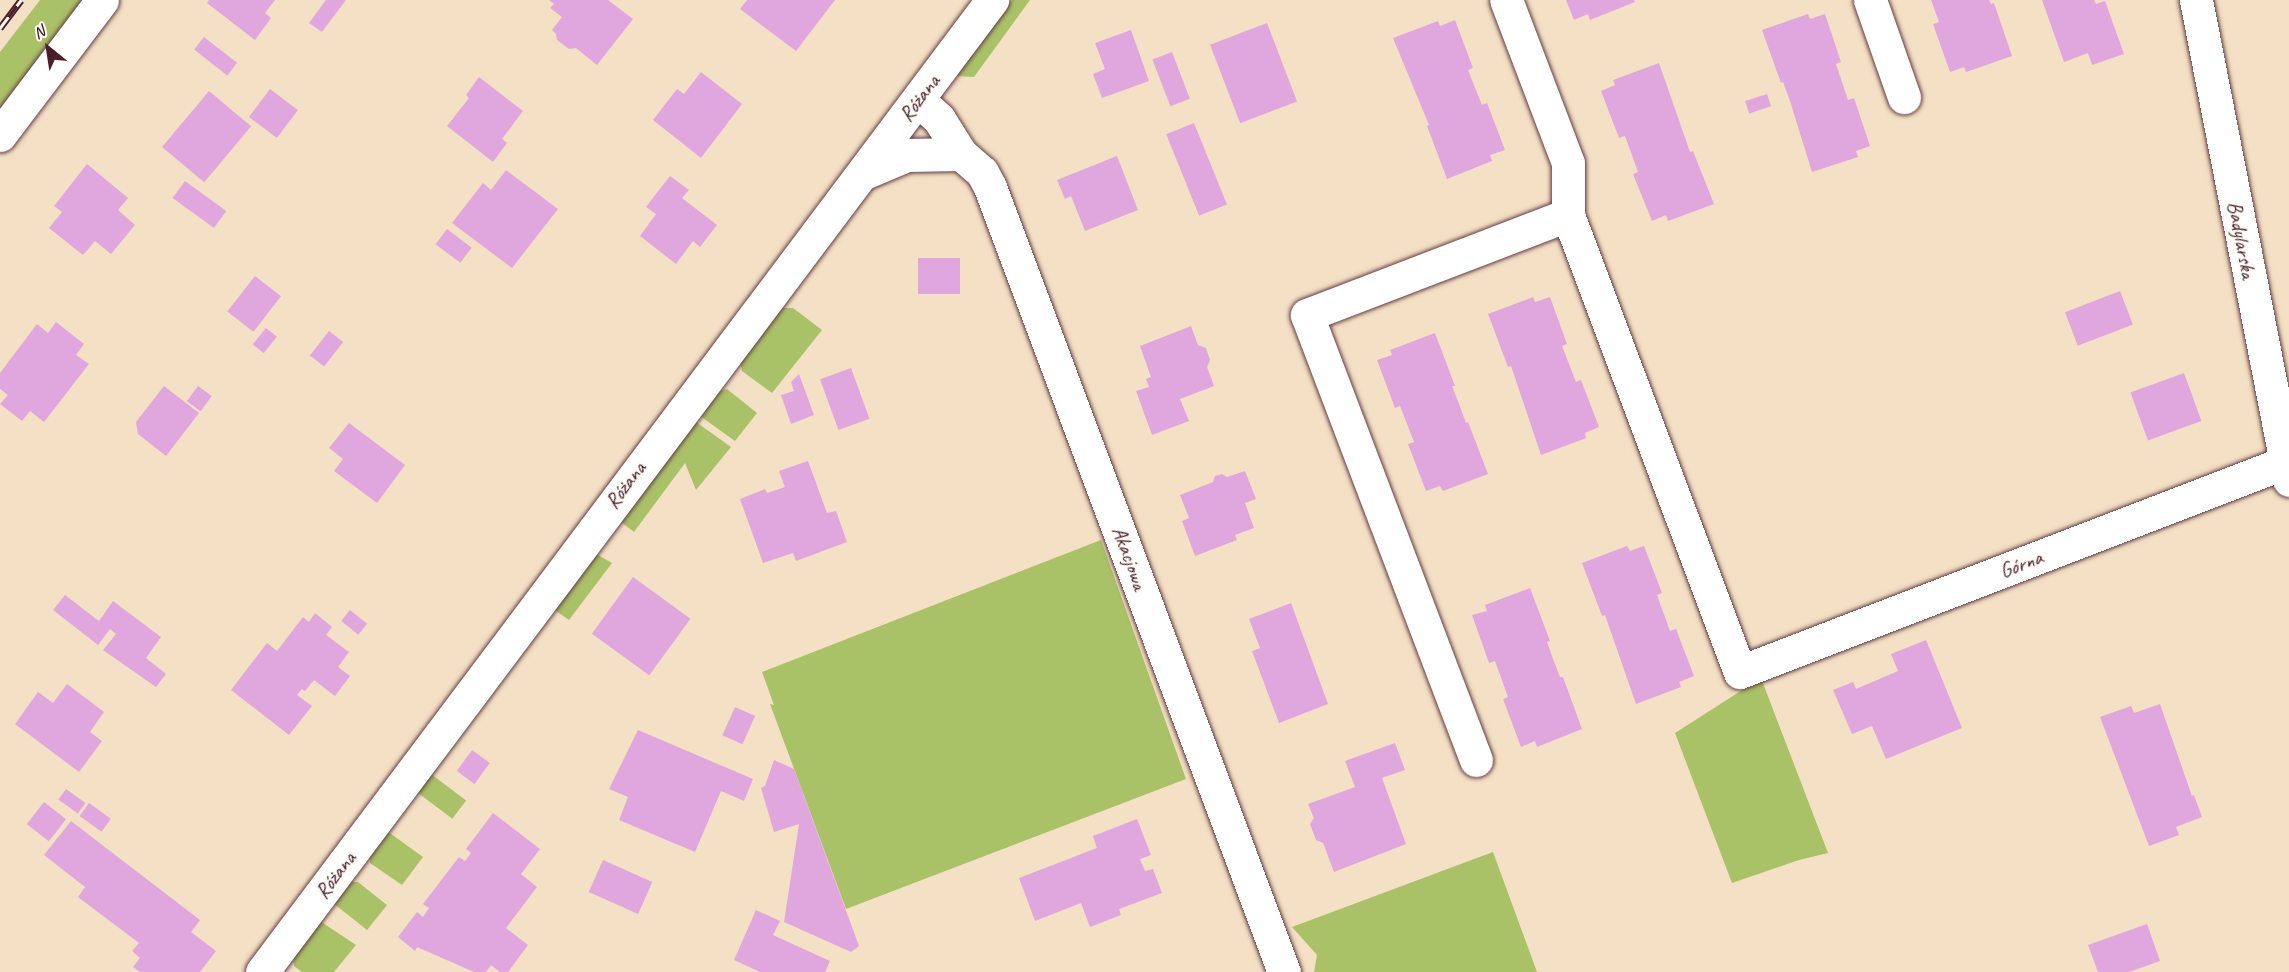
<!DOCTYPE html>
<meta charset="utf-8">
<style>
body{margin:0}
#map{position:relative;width:2289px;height:972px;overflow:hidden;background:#f4e0c4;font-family:Caveat,sans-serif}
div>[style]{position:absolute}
.green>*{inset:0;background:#aac267;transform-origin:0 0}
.building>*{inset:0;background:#e0a7de;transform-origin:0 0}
.roads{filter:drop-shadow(0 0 2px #643c42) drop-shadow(0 0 2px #643c42)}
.street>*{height:33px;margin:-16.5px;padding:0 16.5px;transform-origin:16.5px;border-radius:16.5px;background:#fff}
.rail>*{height:7px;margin-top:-3.5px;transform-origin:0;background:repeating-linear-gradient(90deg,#fdfcf7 0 14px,#4a1f2b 0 28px);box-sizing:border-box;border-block:2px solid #4a1f2b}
span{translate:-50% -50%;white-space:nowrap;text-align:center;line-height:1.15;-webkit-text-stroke:4.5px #fdfcf7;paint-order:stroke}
.street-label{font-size:21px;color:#4a1f2b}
.north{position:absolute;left:18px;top:18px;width:60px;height:60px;-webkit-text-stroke:4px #fdfcf7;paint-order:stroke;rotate:330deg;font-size:16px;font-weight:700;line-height:24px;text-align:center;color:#4a1f2b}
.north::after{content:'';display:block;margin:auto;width:21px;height:27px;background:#4a1f2b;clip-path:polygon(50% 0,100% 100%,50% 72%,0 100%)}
</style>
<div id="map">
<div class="green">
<i style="clip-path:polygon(40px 0,84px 0,0 110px,0 52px)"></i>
<i style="clip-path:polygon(1012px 0,1030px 0,974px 77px,957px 76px)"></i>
<i style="clip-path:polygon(782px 308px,793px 308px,822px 330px,772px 393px,742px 371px,740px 361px)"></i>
<i style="clip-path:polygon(727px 389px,757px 413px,735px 441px,700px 416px,720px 391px)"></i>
<i style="clip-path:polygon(696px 422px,731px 447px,696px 490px,685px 463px,634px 532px,621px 522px,621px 514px)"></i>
<i style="clip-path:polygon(1101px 540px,1186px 779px,846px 909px,770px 704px,774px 705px,762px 672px)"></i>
<i style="clip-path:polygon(598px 555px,612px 563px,569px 620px,552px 608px,589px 557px)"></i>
<i style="clip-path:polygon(1761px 678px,1828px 853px,1799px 860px,1732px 883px,1675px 733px)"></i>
<i style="left:431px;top:774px;width:44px;height:23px;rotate:37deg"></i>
<i style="clip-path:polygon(387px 831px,423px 857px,402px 885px,370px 863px,369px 855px)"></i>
<i style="clip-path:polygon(1493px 852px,1537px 972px,1314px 972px,1317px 955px,1292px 927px)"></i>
<i style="clip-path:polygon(349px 882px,358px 882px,387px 905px,367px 930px,333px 903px)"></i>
<i style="clip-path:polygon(320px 921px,356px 945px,334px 972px,302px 972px,294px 966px,293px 958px)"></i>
</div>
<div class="building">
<i style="clip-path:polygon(209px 0,275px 0,265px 13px,271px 18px,255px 40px,207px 3px)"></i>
<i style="clip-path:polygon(326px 0,346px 0,322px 32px,309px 23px)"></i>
<i style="clip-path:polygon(549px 0,608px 0,633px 19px,597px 65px,576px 48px,569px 49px,557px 40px,556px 34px,552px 30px,562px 17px,550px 8px,554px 4px)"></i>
<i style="clip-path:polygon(747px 0,835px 0,796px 51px,740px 9px)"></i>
<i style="clip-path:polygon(1566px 0,1634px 0,1635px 2px,1590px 20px,1588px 14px,1574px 20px)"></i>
<i style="clip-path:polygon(1931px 0,1989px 0,1991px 4px,1994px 3px,2012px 56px,1966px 72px,1964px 67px,1950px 72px,1933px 24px,1939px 22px)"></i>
<i style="clip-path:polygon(2042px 0,2094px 0,2096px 4px,2105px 1px,2124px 54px,2092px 65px,2088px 53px,2064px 62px)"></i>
<i style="clip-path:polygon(1808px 14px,1810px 19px,1825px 14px,1841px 62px,1836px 64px,1848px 100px,1854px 98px,1870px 146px,1856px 151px,1858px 157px,1812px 172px,1790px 101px,1783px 82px,1781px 83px,1762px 30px)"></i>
<i style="clip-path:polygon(1455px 20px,1473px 68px,1468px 70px,1482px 105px,1487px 103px,1505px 150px,1490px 155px,1492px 161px,1447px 179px,1427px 126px,1429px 125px,1393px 38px,1438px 21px,1440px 26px)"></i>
<i style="left:1267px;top:23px;width:84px;height:61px;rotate:69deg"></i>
<i style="clip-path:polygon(1131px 30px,1149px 81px,1102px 98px,1093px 74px,1105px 69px,1095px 43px)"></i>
<i style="left:204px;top:37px;width:42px;height:16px;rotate:38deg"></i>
<i style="left:1172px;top:52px;width:50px;height:21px;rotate:69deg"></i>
<i style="clip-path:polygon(1659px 63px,1690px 152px,1693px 151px,1714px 204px,1668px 221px,1666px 215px,1652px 221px,1633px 174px,1638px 172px,1625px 136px,1619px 138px,1601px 91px,1615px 85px,1613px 80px)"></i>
<i style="clip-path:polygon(701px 72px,742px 104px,701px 158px,653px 120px,677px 89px,684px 94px)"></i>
<i style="clip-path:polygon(479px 77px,523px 111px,502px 139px,507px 143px,493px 162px,447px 126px,469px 98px,466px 95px)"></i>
<i style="left:270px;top:89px;width:35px;height:35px;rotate:37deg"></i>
<i style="left:209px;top:91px;width:55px;height:73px;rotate:40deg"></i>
<i style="left:1767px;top:94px;width:13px;height:23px;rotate:72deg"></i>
<i style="left:1194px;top:123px;width:88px;height:30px;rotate:68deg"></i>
<i style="clip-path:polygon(1117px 156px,1138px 210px,1085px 231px,1071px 196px,1065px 199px,1057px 180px)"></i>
<i style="clip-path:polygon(87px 164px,128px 198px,118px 210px,135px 225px,111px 254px,95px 241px,83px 255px,49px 228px,62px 212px,54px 206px)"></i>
<i style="clip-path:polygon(506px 170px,558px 209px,512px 268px,452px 223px,483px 183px,491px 190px)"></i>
<i style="clip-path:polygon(670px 176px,689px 190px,682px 198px,717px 225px,700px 247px,693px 241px,676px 264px,640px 236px,656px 214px,646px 207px)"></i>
<i style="left:185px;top:181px;width:51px;height:21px;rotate:36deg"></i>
<i style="left:447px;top:229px;width:31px;height:19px;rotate:37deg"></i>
<i style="left:960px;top:258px;width:36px;height:42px;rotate:90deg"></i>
<i style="left:255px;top:276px;width:33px;height:45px;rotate:38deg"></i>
<i style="left:2120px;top:291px;width:36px;height:59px;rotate:69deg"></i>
<i style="clip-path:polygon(1533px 297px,1535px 302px,1550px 297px,1567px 344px,1562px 346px,1576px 382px,1581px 380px,1599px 427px,1585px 433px,1586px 438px,1541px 455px,1511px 366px,1508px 367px,1488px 314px)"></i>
<i style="clip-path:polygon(56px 322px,84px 344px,76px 355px,89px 364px,44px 422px,30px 411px,22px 421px,0 404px,8px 395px,0 389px,0 373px,37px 324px,48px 333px)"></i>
<i style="clip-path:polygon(1191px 326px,1198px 345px,1206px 348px,1210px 360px,1207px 367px,1214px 386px,1180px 399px,1189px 421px,1152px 435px,1136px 391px,1149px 387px,1146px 379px,1151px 377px,1140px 346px)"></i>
<i style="left:266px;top:328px;width:14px;height:21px;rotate:39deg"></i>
<i style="left:329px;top:331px;width:18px;height:31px;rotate:38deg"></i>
<i style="clip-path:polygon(1435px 333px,1455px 386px,1452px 386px,1459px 404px,1466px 423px,1468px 422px,1488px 474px,1443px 491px,1440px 486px,1426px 491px,1408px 444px,1414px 442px,1400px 406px,1395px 408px,1377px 360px,1392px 355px,1390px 350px)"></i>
<i style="left:851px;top:368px;width:54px;height:33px;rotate:70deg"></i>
<i style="left:2184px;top:373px;width:51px;height:57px;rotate:70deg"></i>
<i style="clip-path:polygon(799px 374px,814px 415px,791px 424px,781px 395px,794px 391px,791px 382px)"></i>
<i style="clip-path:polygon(164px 386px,199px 413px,166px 456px,138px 434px,136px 422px)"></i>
<i style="left:198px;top:386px;width:17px;height:19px;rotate:36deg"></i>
<i style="clip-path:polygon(349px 423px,405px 465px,377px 503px,334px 471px,343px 459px,329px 448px)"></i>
<i style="clip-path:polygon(808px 461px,827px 513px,836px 511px,847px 542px,796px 561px,793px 553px,763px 563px,740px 499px,765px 489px,767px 493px,785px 487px,779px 471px)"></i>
<i style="clip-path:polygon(1245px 471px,1256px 499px,1245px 503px,1254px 528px,1235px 535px,1237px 540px,1195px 556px,1182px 521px,1189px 518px,1180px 495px,1213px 482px,1215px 476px,1222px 474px,1227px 477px)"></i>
<i style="clip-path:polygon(1627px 546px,1630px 551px,1644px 546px,1662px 593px,1657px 595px,1670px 631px,1676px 629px,1694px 676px,1679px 682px,1681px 687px,1636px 704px,1605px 615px,1602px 616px,1582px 563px)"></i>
<i style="left:633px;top:577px;width:71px;height:70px;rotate:36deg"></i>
<i style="clip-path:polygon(1530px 588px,1550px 641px,1547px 642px,1553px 659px,1560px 677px,1563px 677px,1582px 729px,1537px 747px,1535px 741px,1521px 747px,1503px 699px,1508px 697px,1495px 661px,1489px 663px,1472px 615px,1487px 611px,1485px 605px)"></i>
<i style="clip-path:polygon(65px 595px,99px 621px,113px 601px,161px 637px,146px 658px,166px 674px,156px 687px,103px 650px,116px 634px,110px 629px,98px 645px,53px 610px)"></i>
<i style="clip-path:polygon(1291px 603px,1328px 704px,1279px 723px,1252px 651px,1260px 648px,1249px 619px)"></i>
<i style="left:350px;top:610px;width:22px;height:14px;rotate:39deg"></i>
<i style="clip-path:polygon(315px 613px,332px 627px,326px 635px,349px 652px,338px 667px,350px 676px,335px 696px,314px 680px,305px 691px,302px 689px,297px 695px,312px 706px,289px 735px,231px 690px,267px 643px,277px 651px,303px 617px,309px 622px)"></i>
<i style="clip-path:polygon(1926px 640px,1962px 728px,1886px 759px,1872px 726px,1852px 734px,1833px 690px,1853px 682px,1856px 689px,1898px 671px,1891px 654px)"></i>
<i style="clip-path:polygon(67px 684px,104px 712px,90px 732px,102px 741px,79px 772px,15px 724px,38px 692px,53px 703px)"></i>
<i style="clip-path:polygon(2160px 704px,2192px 796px,2194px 795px,2202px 817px,2176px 827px,2179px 835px,2149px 846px,2100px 717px,2131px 706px,2134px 713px)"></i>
<i style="left:735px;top:707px;width:22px;height:31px;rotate:24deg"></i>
<i style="clip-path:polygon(638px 730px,753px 779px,744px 801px,721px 791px,695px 852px,619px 820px,628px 797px,609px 789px)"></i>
<i style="clip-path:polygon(1395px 743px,1405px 770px,1382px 778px,1406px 844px,1334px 872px,1323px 843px,1316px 840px,1310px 824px,1314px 818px,1308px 804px,1355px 787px,1345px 761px)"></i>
<i style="left:472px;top:750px;width:22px;height:26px;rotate:36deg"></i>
<i style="clip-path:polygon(774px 760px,794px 769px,859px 946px,851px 952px,784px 922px,799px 824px,774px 832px,761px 788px,765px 786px)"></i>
<i style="left:66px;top:789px;width:24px;height:13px;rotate:36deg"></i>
<i style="left:44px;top:802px;width:28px;height:28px;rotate:38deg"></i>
<i style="left:89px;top:803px;width:27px;height:16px;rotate:36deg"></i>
<i style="clip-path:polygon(493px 813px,540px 849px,521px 874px,537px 887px,506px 928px,528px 945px,508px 972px,500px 972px,491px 965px,486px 972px,474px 972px,417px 947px,415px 951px,398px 937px,417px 912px,423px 917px,429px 908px,423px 904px,459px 857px,465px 861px,471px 853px,466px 849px)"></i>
<i style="clip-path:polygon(1137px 819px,1151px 855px,1140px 859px,1145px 871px,1153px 869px,1162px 893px,1119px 909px,1121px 915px,1090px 927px,1081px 903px,1035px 921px,1019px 878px,1097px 848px,1093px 836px)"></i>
<i style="clip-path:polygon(71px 821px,200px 920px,191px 932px,216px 951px,200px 972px,140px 972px,133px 967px,140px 958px,132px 951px,139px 943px,78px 897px,85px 887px,44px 855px)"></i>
<i style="left:603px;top:860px;width:54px;height:35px;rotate:24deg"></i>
<i style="clip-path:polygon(756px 910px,780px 921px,773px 935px,830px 961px,825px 972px,760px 972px,734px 960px)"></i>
<i style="clip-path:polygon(2147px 924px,2160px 961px,2129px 972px,2098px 972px,2088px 945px)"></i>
</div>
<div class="roads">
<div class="street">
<i style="left:1870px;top:0;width:103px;rotate:70.7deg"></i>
<i style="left:2196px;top:0;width:489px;rotate:79deg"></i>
<i style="left:918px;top:100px;width:28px;rotate:42deg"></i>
<i style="left:939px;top:119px;width:41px;rotate:57.8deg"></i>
<i style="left:961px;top:154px;width:28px;rotate:41deg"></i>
<i style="left:982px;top:172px;width:17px;rotate:62deg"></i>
<i style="left:990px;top:187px;width:838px;rotate:69.47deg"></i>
<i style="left:0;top:135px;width:169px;rotate:-52.9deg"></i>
<i style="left:864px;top:173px;width:47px;rotate:-22.7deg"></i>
<i style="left:907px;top:155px;width:54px;rotate:-1.1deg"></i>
<i style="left:1568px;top:215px;width:488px;rotate:69.4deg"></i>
<i style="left:1740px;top:672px;width:585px;rotate:-21.04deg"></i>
<i style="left:1476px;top:760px;width:476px;rotate:-110.8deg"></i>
<i style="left:1307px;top:315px;width:280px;rotate:-21deg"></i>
<i style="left:1568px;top:215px;width:52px;rotate:-90deg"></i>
<i style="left:1568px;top:163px;width:174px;rotate:-110.8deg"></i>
<i style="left:262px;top:972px;width:1216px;rotate:-53.09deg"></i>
</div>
</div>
<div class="rail">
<i style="left:0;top:28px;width:35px;rotate:-53deg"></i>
</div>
<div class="street-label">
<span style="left:919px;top:98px;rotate:-53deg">Różana</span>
<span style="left:2242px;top:240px;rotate:79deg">Badylarska</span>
<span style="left:625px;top:485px;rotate:-53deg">Różana</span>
<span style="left:1130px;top:558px;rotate:70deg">Akacjowa</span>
<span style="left:2021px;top:564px;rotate:-21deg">Górna</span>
<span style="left:335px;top:875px;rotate:-53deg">Różana</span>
</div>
<div class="north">N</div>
</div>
